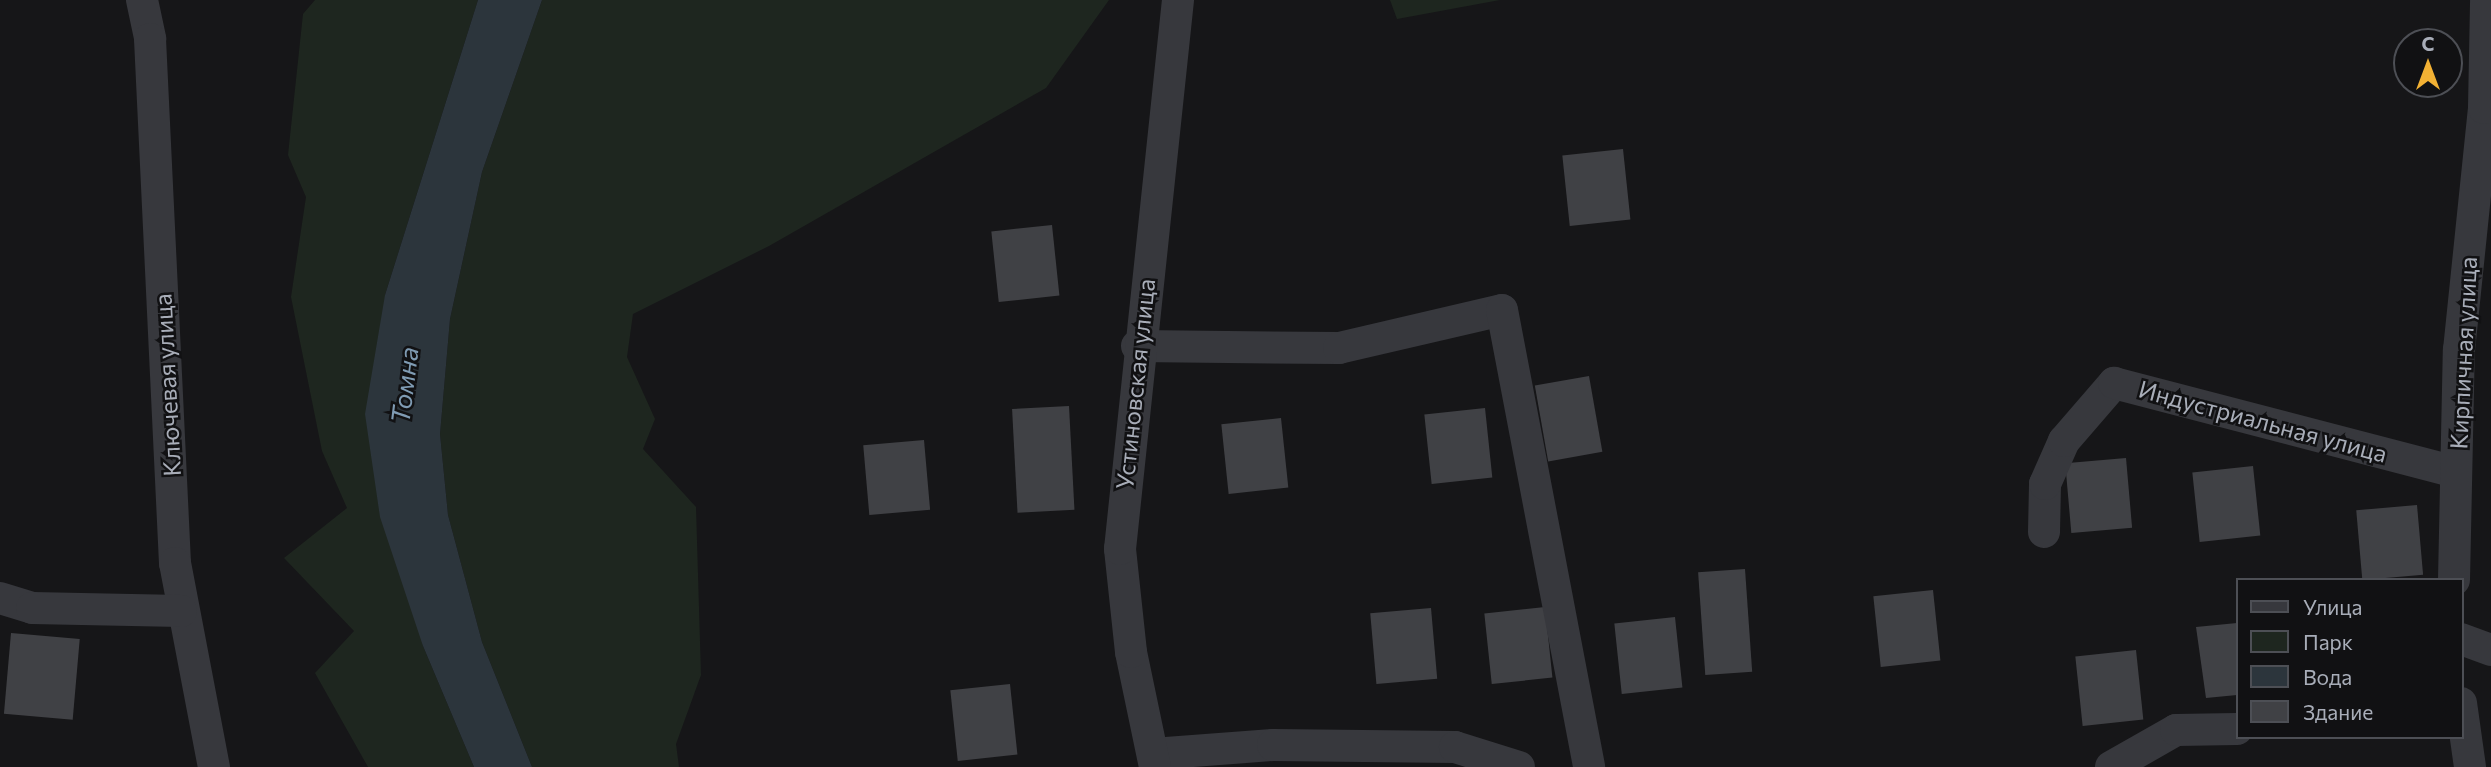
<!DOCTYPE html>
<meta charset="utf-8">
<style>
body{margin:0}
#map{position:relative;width:2491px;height:767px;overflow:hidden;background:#161618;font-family:Commissioner,sans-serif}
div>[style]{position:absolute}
.green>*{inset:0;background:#1e261f}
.water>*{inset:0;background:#2c353c}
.building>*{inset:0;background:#404145;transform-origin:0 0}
.minor>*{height:32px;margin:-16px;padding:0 16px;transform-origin:16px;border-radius:16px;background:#37383d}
span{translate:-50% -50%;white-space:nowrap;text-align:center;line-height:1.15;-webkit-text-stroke:5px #111113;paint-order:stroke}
.street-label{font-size:24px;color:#a8adb8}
.water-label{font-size:26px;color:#7f9bb3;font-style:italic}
.legend{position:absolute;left:2236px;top:578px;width:228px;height:161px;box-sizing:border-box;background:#111113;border:2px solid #4d4f55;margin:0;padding:9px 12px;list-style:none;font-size:21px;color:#a8adb8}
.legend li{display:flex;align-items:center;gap:14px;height:35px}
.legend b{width:35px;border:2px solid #4d4f55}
.north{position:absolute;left:2393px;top:28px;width:70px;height:70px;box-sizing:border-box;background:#111113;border:2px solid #4d4f55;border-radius:50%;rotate:0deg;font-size:19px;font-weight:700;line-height:28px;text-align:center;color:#a8adb8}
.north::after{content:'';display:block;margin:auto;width:24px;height:32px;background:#f2b134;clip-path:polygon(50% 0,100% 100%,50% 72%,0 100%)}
</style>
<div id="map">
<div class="green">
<i style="clip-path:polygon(315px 0,478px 0,385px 295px,423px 646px,474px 767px,368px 767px,315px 673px,354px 631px,284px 558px,347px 508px,322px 451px,291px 297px,306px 197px,288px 155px,303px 14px)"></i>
<i style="clip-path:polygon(542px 0,1109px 0,1046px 88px,769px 246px,633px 314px,627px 357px,655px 419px,643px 449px,696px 507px,701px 675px,676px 744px,679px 767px,532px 767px,482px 642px,448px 515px,440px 434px,450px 319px,482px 172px)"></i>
<i style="clip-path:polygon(1390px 0,1500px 0,1397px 19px)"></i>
</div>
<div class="water">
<i style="clip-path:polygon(478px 0,542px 0,482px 172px,450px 319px,440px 434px,448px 515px,482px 642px,532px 767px,474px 767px,423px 646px,380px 517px,365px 414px,385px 295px)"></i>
</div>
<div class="building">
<i style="left:1623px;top:149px;width:71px;height:61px;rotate:84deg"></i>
<i style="left:1052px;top:225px;width:71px;height:61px;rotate:84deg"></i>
<i style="left:1589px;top:376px;width:77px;height:55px;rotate:80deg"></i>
<i style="left:1069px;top:406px;width:104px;height:57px;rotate:87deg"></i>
<i style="left:1485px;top:408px;width:70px;height:61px;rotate:84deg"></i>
<i style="left:1281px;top:418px;width:70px;height:60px;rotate:84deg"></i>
<i style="left:924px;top:440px;width:70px;height:61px;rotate:85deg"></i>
<i style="left:2126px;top:458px;width:70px;height:61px;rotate:85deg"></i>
<i style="left:2253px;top:466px;width:70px;height:61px;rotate:84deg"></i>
<i style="left:2417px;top:505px;width:70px;height:61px;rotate:85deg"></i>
<i style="left:1745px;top:569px;width:103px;height:47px;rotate:86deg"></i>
<i style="left:1933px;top:590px;width:71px;height:60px;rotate:84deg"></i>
<i style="left:1545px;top:607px;width:71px;height:61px;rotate:84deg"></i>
<i style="left:1431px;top:608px;width:71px;height:61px;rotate:85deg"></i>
<i style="left:1675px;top:617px;width:71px;height:61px;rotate:84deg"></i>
<i style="clip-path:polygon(2237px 623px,2237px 695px,2206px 698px,2196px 627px)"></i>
<i style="left:11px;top:633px;width:69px;height:81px;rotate:5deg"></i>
<i style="left:2136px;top:650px;width:70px;height:61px;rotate:84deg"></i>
<i style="left:1010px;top:684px;width:71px;height:60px;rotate:84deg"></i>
</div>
<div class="minor">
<i style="left:142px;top:0;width:40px;rotate:78deg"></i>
<i style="left:150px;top:39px;width:525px;rotate:87.27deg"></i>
<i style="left:175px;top:563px;width:208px;rotate:79.2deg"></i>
<i style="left:1137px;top:346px;width:202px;rotate:0.6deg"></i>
<i style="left:1339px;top:348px;width:167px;rotate:-13.1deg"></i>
<i style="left:1502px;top:310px;width:465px;rotate:79.2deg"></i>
<i style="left:2044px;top:532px;width:48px;rotate:-88.8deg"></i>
<i style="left:2045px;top:484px;width:47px;rotate:-66.2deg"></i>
<i style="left:2064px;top:441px;width:77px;rotate:-49.2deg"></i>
<i style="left:2114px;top:383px;width:353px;rotate:14.6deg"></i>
<i style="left:2454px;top:580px;width:230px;rotate:-88.8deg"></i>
<i style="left:2459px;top:350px;width:243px;rotate:-84.1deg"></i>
<i style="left:2484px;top:108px;width:108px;rotate:-88.9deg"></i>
<i style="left:0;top:598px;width:34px;rotate:17deg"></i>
<i style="left:32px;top:608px;width:149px;rotate:1.2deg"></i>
<i style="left:2461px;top:639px;width:32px;rotate:20deg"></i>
<i style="left:2461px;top:703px;width:65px;rotate:82deg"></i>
<i style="left:1153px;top:754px;width:120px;rotate:-4.3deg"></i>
<i style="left:1273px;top:745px;width:182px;rotate:0.6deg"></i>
<i style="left:1455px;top:747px;width:67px;rotate:17.4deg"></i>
<i style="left:1155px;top:767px;width:117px;rotate:-101.8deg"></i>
<i style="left:1131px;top:652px;width:104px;rotate:-96.1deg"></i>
<i style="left:1120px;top:549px;width:552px;rotate:-83.97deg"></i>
<i style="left:2111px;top:767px;width:75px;rotate:-29.6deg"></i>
<i style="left:2176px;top:730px;width:61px;rotate:-0.9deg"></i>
</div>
<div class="street-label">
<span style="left:2463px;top:353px;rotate:-87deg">Кирпичная улица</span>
<span style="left:1135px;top:384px;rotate:-84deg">Устиновская улица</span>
<span style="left:167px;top:385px;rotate:-93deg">Ключевая улица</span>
<span style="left:2263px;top:421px;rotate:15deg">Индустриальная улица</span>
</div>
<div class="water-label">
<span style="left:404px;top:385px;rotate:-83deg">Томна</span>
</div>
<ul class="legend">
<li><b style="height:9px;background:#37383d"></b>Улица</li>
<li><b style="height:19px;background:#1e261f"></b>Парк</li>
<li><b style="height:19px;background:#2c353c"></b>Вода</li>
<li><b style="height:19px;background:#404145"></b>Здание</li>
</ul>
<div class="north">С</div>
</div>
